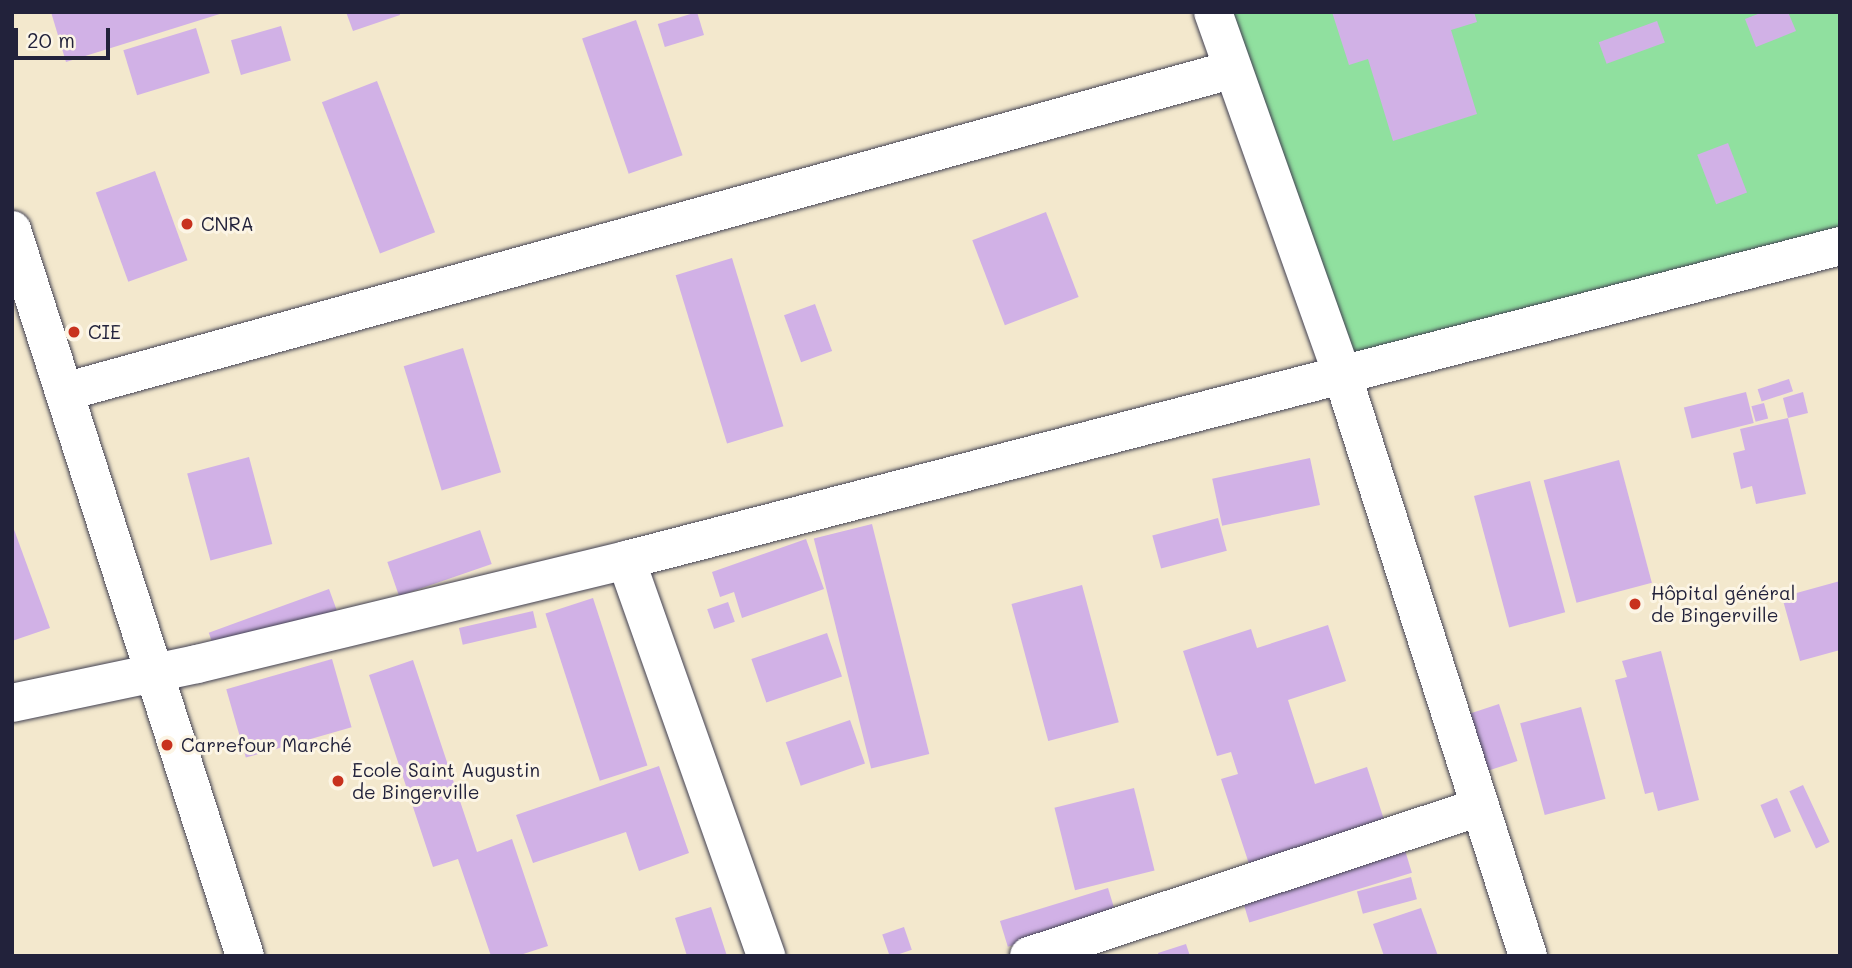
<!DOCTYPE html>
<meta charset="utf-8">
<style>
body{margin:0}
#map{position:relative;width:1852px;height:968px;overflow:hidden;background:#f3e8cd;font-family:Mali,sans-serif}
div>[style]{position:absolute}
.green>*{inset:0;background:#90e09f}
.building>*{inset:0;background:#d1b1e6;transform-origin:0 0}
.roads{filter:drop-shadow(0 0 2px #414051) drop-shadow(0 0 2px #414051)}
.minor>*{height:38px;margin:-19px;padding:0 19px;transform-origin:19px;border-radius:19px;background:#fff}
.major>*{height:38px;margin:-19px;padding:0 19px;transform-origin:19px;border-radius:19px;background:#fff}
.dots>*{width:19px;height:19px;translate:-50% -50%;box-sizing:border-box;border:4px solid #fcf5e5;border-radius:50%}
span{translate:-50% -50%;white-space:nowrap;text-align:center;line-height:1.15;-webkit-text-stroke:6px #fcf5e5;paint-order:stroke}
.poi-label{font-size:19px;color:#22223b}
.left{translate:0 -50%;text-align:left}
.frame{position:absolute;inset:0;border:14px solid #22223b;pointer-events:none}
.scale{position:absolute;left:14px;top:28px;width:96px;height:32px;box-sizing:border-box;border:4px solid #22223b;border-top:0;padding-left:9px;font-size:21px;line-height:24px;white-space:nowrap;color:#22223b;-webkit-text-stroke:5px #fcf5e5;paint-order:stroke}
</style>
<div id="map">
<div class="green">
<i style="clip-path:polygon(1229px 12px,1840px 12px,1840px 232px,1330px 362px)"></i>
</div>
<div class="building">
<i style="clip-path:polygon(51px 12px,223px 12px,223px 13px,66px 62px)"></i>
<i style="clip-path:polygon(346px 12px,399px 12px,400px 15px,353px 31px)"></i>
<i style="left:697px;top:12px;width:24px;height:41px;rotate:73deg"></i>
<i style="clip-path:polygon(1332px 12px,1474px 12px,1477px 22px,1451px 30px,1477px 114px,1393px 141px,1368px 59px,1349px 65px)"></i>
<i style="clip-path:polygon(1763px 12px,1788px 12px,1796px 31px,1756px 47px,1745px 19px)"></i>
<i style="left:636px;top:20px;width:143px;height:57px;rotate:71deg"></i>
<i style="left:1657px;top:21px;width:23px;height:62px;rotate:70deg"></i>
<i style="left:281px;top:26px;width:36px;height:52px;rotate:74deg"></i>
<i style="left:196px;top:28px;width:47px;height:76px;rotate:73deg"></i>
<i style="left:377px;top:81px;width:162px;height:59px;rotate:69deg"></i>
<i style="left:1728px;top:143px;width:53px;height:33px;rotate:69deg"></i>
<i style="left:155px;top:171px;width:95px;height:63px;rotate:70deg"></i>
<i style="left:1046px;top:212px;width:91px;height:79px;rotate:69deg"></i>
<i style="left:732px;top:258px;width:176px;height:59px;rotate:73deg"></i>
<i style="left:815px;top:304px;width:50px;height:33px;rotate:70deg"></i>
<i style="left:463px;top:348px;width:130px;height:62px;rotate:73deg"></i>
<i style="left:1789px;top:379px;width:13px;height:33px;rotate:72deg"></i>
<i style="left:1746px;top:392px;width:32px;height:64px;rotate:76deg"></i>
<i style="clip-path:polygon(1803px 392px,1808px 413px,1788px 418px,1806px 494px,1756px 504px,1752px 486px,1741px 489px,1733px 453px,1745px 450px,1740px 429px,1788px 418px,1783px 398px)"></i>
<i style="left:1764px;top:403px;width:16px;height:13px;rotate:75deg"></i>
<i style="left:249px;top:457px;width:90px;height:64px;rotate:75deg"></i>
<i style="left:1310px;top:458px;width:48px;height:100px;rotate:78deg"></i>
<i style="left:1619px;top:460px;width:127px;height:78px;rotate:75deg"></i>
<i style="left:1530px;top:481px;width:136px;height:58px;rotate:75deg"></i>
<i style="left:1218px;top:518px;width:34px;height:68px;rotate:75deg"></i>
<i style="clip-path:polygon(12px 524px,50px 628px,12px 641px)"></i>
<i style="left:872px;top:524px;width:237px;height:60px;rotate:76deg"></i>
<i style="left:480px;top:530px;width:36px;height:98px;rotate:71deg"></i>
<i style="clip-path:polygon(806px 539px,824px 589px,742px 618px,734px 592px,720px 597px,712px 572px)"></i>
<i style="clip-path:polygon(1840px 581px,1840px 650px,1800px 661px,1782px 597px)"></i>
<i style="left:1082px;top:585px;width:142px;height:73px;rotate:75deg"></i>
<i style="left:329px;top:589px;width:23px;height:128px;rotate:70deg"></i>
<i style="left:593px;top:598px;width:176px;height:50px;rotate:72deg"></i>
<i style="left:728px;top:602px;width:21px;height:22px;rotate:71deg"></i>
<i style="left:533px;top:611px;width:17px;height:76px;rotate:77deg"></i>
<i style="clip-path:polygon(1328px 625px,1346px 681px,1288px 700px,1315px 784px,1367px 767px,1387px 829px,1252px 873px,1221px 779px,1238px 774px,1231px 752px,1217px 756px,1183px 651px,1251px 629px,1257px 648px)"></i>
<i style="left:827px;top:633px;width:46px;height:80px;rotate:71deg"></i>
<i style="clip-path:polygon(1661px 651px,1699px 800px,1658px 811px,1653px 792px,1645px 794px,1615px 680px,1627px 677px,1622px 661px)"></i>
<i style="left:332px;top:659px;width:71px;height:110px;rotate:74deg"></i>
<i style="clip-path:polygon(413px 660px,477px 852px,512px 839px,548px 946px,517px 956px,491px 956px,458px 859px,433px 867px,369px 675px)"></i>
<i style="left:1499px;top:704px;width:60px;height:32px;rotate:72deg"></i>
<i style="left:1581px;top:707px;width:95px;height:63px;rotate:75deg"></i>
<i style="left:850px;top:720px;width:46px;height:68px;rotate:71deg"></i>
<i style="clip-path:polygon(659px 766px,689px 853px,639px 871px,626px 832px,533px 863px,516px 815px)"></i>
<i style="left:1803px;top:785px;width:63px;height:15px;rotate:65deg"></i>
<i style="left:1134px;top:788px;width:85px;height:82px;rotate:76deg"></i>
<i style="left:1777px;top:798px;width:36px;height:18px;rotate:67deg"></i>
<i style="left:1404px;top:847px;width:27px;height:170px;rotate:73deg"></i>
<i style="left:1411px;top:877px;width:23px;height:56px;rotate:75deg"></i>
<i style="left:1108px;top:888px;width:27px;height:113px;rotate:73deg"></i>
<i style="clip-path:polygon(711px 907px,727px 956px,687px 956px,675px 918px)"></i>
<i style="clip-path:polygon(1421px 908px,1438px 956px,1384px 956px,1373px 924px)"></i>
<i style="left:904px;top:927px;width:24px;height:23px;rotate:71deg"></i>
<i style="clip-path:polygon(1186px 944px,1190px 956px,1159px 956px,1158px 953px)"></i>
</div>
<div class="roads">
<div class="minor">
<i style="left:1213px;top:12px;width:384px;rotate:70.4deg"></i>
<i style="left:1342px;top:374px;width:611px;rotate:72.28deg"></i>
<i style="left:64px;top:392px;width:1211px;rotate:-15.43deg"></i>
<i style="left:626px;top:560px;width:420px;rotate:70.5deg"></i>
<i style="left:12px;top:703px;width:189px;rotate:-11.9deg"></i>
<i style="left:197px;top:664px;width:441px;rotate:-13.6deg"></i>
<i style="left:626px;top:560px;width:1254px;rotate:-14.5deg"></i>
<i style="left:1029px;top:956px;width:475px;rotate:-18.3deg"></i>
</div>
<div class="major">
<i style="left:12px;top:230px;width:762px;rotate:72.21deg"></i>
</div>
</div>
<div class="dots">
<i style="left:187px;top:224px;background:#c8321e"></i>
<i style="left:74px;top:332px;background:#c8321e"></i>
<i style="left:1635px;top:604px;background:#c8321e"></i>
<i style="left:167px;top:745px;background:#c8321e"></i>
<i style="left:338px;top:781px;background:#c8321e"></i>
</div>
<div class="poi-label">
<span class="left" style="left:201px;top:224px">CNRA</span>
<span class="left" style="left:88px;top:332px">CIE</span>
<span class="left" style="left:1651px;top:604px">Hôpital général<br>de Bingerville</span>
<span class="left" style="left:181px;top:745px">Carrefour Marché</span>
<span class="left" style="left:352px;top:781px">Ecole Saint Augustin<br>de Bingerville</span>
</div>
<div class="frame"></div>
<div class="scale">20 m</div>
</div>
